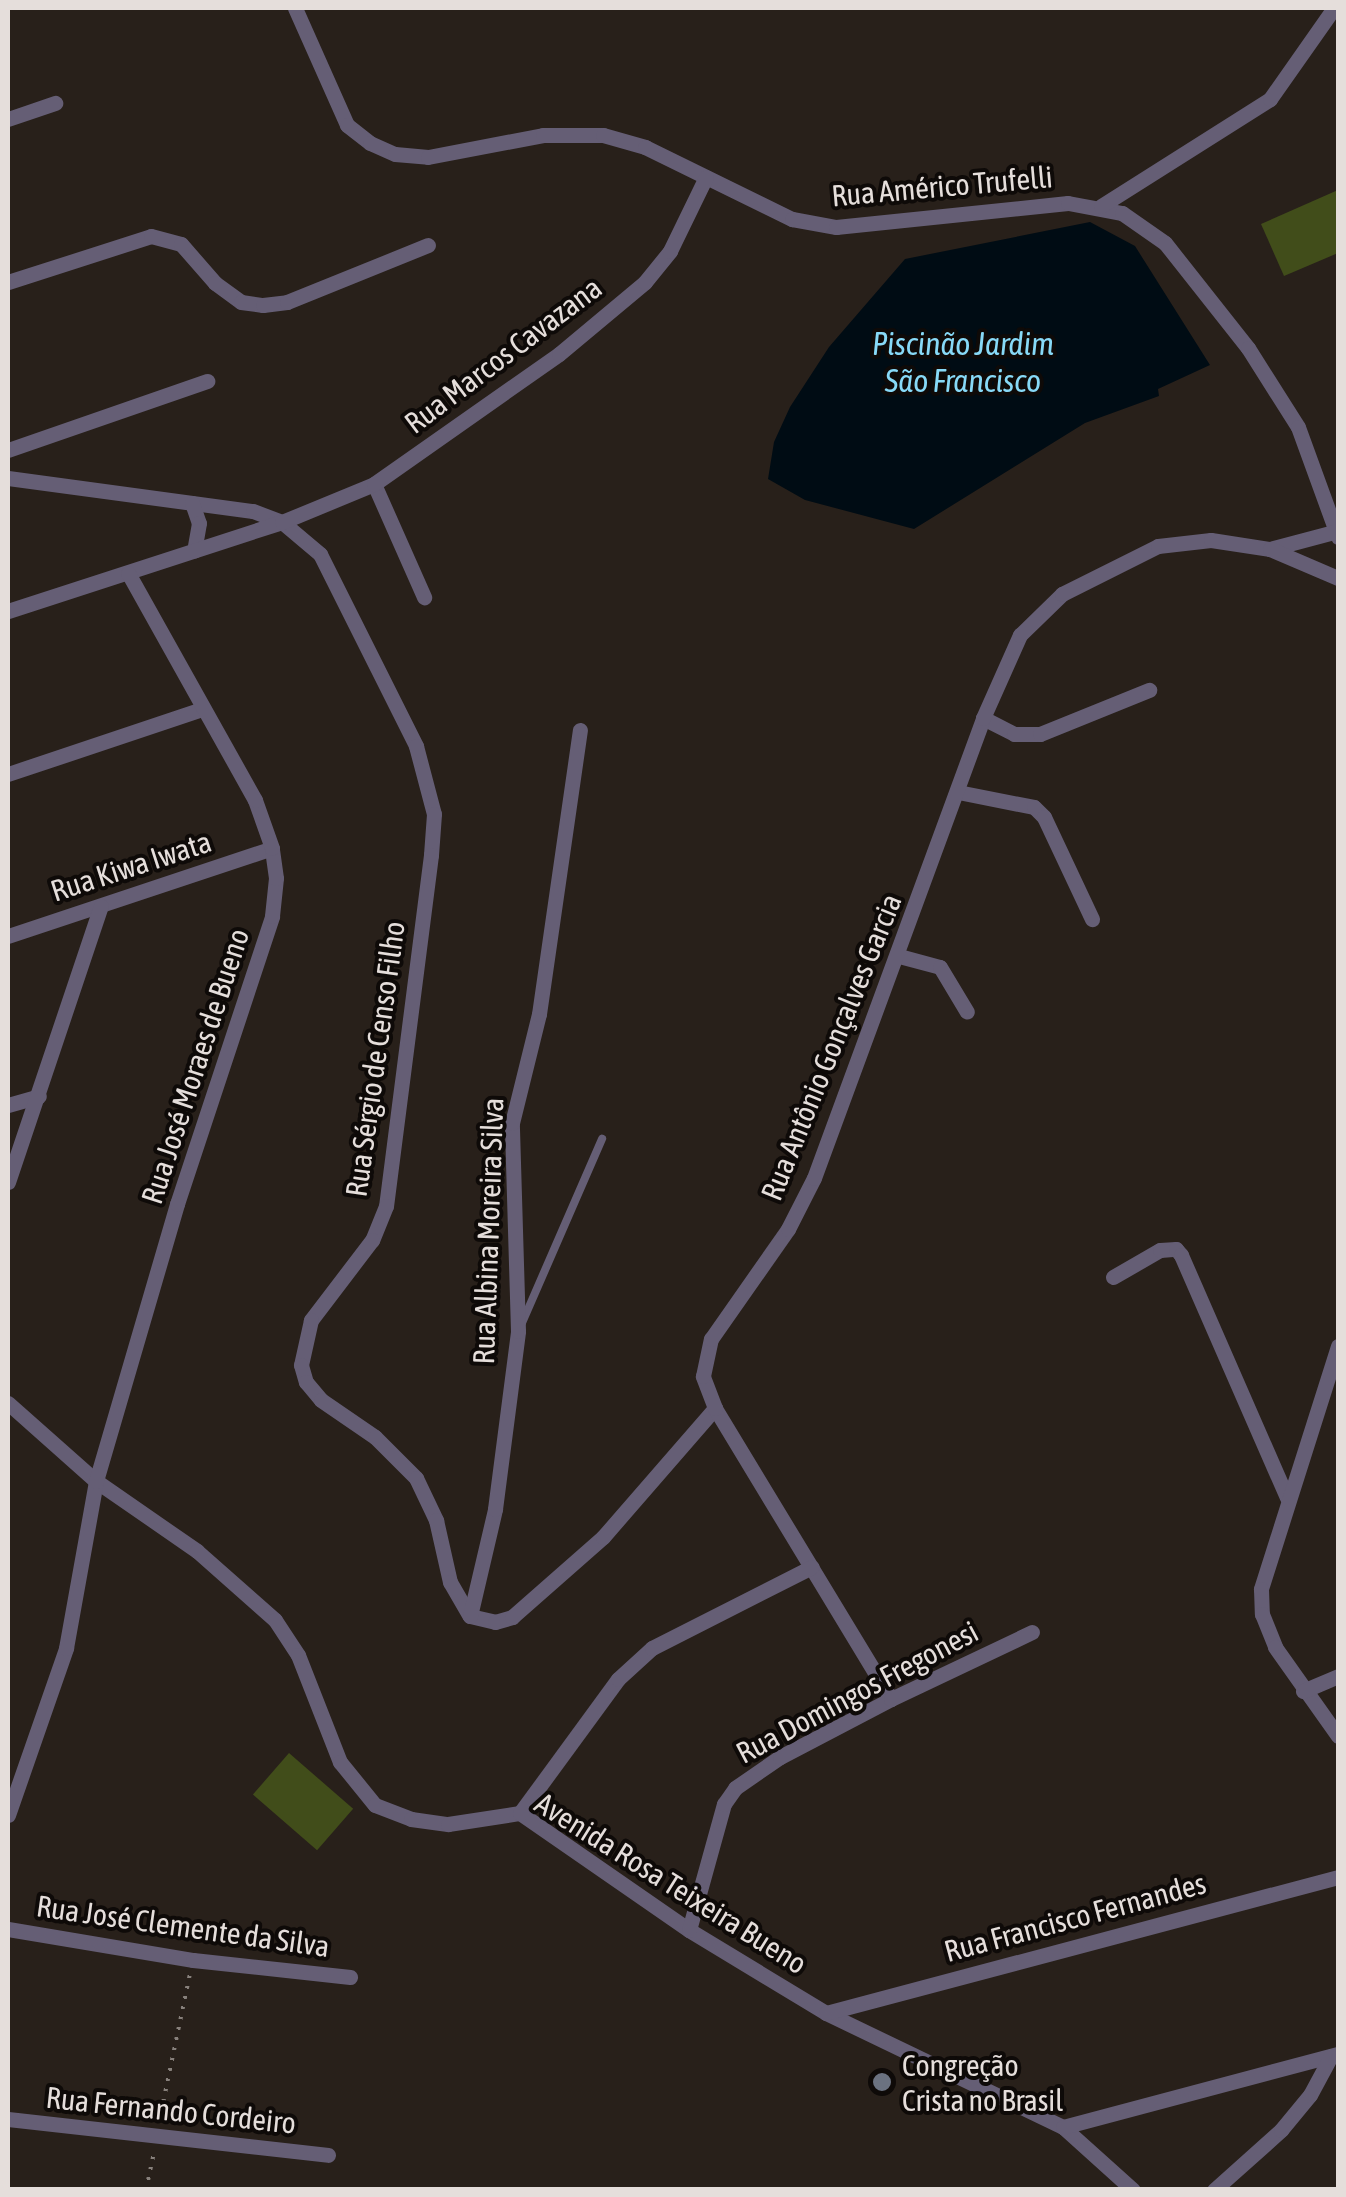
<!DOCTYPE html>
<meta charset="utf-8">
<style>
body{margin:0}
#map{position:relative;width:1346px;height:2197px;overflow:hidden;background:#28201a;font-family:"Asap Condensed",sans-serif}
div>[style]{position:absolute}
.green>*{inset:0;background:#414d1a;transform-origin:0 0}
.water>*{inset:0;background:#000c14}
.path>*{height:4px;margin-top:-2px;transform-origin:0;background:repeating-linear-gradient(90deg,#87807b 0 2.5px,transparent 0 10.5px)}
.lane>*{height:8px;margin:-4px;padding:0 4px;transform-origin:4px;border-radius:4px;background:#655e75}
.street>*{height:15px;margin:-7.5px;padding:0 7.5px;transform-origin:7.5px;border-radius:7.5px;background:#655e75}
.dots>*{width:28px;height:28px;translate:-50% -50%;box-sizing:border-box;border:5px solid #0e0a08;border-radius:50%}
span{translate:-50% -50%;white-space:nowrap;text-align:center;line-height:1.15;-webkit-text-stroke:8px #0e0a08;paint-order:stroke}
.street-label{font-size:30px;color:#e5dedb}
.poi-label{font-size:30px;color:#e5dedb}
.left{translate:0 -50%;text-align:left}
.water-label{font-size:32px;color:#87d9f7;font-style:italic}
.frame{position:absolute;inset:0;border:10px solid #e5dedb;pointer-events:none}
</style>
<div id="map">
<div class="green">
<i style="clip-path:polygon(1338px 190px,1338px 253px,1284px 276px,1261px 224px)"></i>
<i style="left:289px;top:1753px;width:85px;height:55px;rotate:41deg"></i>
</div>
<div class="water">
<i style="clip-path:polygon(1090px 222px,1135px 246px,1210px 365px,1158px 389px,1159px 396px,1085px 423px,914px 529px,805px 500px,768px 479px,774px 442px,790px 407px,829px 347px,905px 259px)"></i>
</div>
<div class="path">
<i style="left:159px;top:2122px;width:151px;rotate:-78.2deg"></i>
<i style="left:146px;top:2190px;width:40px;rotate:-78deg"></i>
</div>
<div class="lane">
<i style="left:522px;top:1323px;width:201px;rotate:-66.5deg"></i>
</div>
<div class="street">
<i style="left:295px;top:8px;width:128px;rotate:66deg"></i>
<i style="left:347px;top:125px;width:29px;rotate:38deg"></i>
<i style="left:370px;top:143px;width:27px;rotate:24deg"></i>
<i style="left:395px;top:154px;width:33px;rotate:5deg"></i>
<i style="left:428px;top:157px;width:117px;rotate:-10.8deg"></i>
<i style="left:543px;top:135px;width:60px"></i>
<i style="left:603px;top:135px;width:44px;rotate:15.9deg"></i>
<i style="left:645px;top:147px;width:164px;rotate:26.1deg"></i>
<i style="left:792px;top:219px;width:45px;rotate:10.3deg"></i>
<i style="left:836px;top:227px;width:233px;rotate:-5.9deg"></i>
<i style="left:1068px;top:203px;width:55px;rotate:10.5deg"></i>
<i style="left:1122px;top:213px;width:52px;rotate:34.9deg"></i>
<i style="left:1165px;top:243px;width:134px;rotate:51.7deg"></i>
<i style="left:1248px;top:348px;width:93px;rotate:57.7deg"></i>
<i style="left:1298px;top:427px;width:117px;rotate:70deg"></i>
<i style="left:8px;top:119px;width:50px;rotate:-18.8deg"></i>
<i style="left:1101px;top:206px;width:200px;rotate:-32.3deg"></i>
<i style="left:1270px;top:99px;width:111px;rotate:-54.9deg"></i>
<i style="left:8px;top:282px;width:150px;rotate:-17.8deg"></i>
<i style="left:151px;top:236px;width:31px;rotate:15deg"></i>
<i style="left:181px;top:244px;width:52px;rotate:48.9deg"></i>
<i style="left:215px;top:283px;width:32px;rotate:36deg"></i>
<i style="left:241px;top:302px;width:22px;rotate:8deg"></i>
<i style="left:263px;top:305px;width:24px;rotate:-7deg"></i>
<i style="left:287px;top:302px;width:152px;rotate:-22deg"></i>
<i style="left:8px;top:450px;width:211px;rotate:-19.1deg"></i>
<i style="left:8px;top:478px;width:247px;rotate:7.7deg"></i>
<i style="left:253px;top:511px;width:31px;rotate:21deg"></i>
<i style="left:282px;top:522px;width:50px;rotate:40.1deg"></i>
<i style="left:320px;top:554px;width:215px;rotate:63.4deg"></i>
<i style="left:416px;top:746px;width:70px;rotate:75.2deg"></i>
<i style="left:434px;top:814px;width:41px;rotate:94.2deg"></i>
<i style="left:431px;top:855px;width:354px;rotate:97.3deg"></i>
<i style="left:386px;top:1206px;width:37px;rotate:112deg"></i>
<i style="left:372px;top:1240px;width:101px;rotate:127.3deg"></i>
<i style="left:311px;top:1320px;width:46px;rotate:102.5deg"></i>
<i style="left:301px;top:1365px;width:18px;rotate:74deg"></i>
<i style="left:306px;top:1382px;width:23px;rotate:50deg"></i>
<i style="left:321px;top:1400px;width:65px;rotate:34.4deg"></i>
<i style="left:375px;top:1437px;width:58px;rotate:45deg"></i>
<i style="left:416px;top:1478px;width:47px;rotate:64.5deg"></i>
<i style="left:436px;top:1520px;width:64px;rotate:77.3deg"></i>
<i style="left:450px;top:1582px;width:39px;rotate:60deg"></i>
<i style="left:470px;top:1616px;width:26px;rotate:13deg"></i>
<i style="left:495px;top:1622px;width:18px;rotate:-16deg"></i>
<i style="left:512px;top:1617px;width:121px;rotate:-41.3deg"></i>
<i style="left:603px;top:1537px;width:171px;rotate:-49deg"></i>
<i style="left:374px;top:484px;width:124px;rotate:66.1deg"></i>
<i style="left:192px;top:503px;width:21px;rotate:71deg"></i>
<i style="left:199px;top:523px;width:28px;rotate:100deg"></i>
<i style="left:1270px;top:549px;width:69px;rotate:-15deg"></i>
<i style="left:8px;top:611px;width:288px;rotate:-18deg"></i>
<i style="left:282px;top:522px;width:100px;rotate:-22.4deg"></i>
<i style="left:374px;top:484px;width:226px;rotate:-35.1deg"></i>
<i style="left:559px;top:354px;width:112px;rotate:-39.9deg"></i>
<i style="left:645px;top:282px;width:40px;rotate:-51deg"></i>
<i style="left:670px;top:251px;width:82px;rotate:-64.1deg"></i>
<i style="left:983px;top:718px;width:35px;rotate:27deg"></i>
<i style="left:1014px;top:734px;width:26px"></i>
<i style="left:1040px;top:734px;width:118px;rotate:-22deg"></i>
<i style="left:8px;top:774px;width:205px;rotate:-18.5deg"></i>
<i style="left:958px;top:792px;width:77px;rotate:11.2deg"></i>
<i style="left:1034px;top:807px;width:14px;rotate:45deg"></i>
<i style="left:1044px;top:817px;width:113px;rotate:64.8deg"></i>
<i style="left:8px;top:936px;width:278px;rotate:-18.4deg"></i>
<i style="left:899px;top:956px;width:42px;rotate:15deg"></i>
<i style="left:940px;top:967px;width:52px;rotate:59deg"></i>
<i style="left:8px;top:1105px;width:32px;rotate:-16deg"></i>
<i style="left:8px;top:1182px;width:291px;rotate:-71.4deg"></i>
<i style="left:1113px;top:1277px;width:54px;rotate:-29.9deg"></i>
<i style="left:1160px;top:1250px;width:16px;rotate:-4deg"></i>
<i style="left:1176px;top:1249px;width:8px;rotate:50deg"></i>
<i style="left:1181px;top:1255px;width:265px;rotate:66.4deg"></i>
<i style="left:1338px;top:1346px;width:255px;rotate:107.6deg"></i>
<i style="left:1261px;top:1589px;width:25px;rotate:88deg"></i>
<i style="left:1262px;top:1614px;width:35px;rotate:68deg"></i>
<i style="left:1275px;top:1647px;width:109px;rotate:54.7deg"></i>
<i style="left:8px;top:1403px;width:118px;rotate:41.6deg"></i>
<i style="left:96px;top:1481px;width:123px;rotate:34.7deg"></i>
<i style="left:197px;top:1551px;width:104px;rotate:41.5deg"></i>
<i style="left:275px;top:1620px;width:42px;rotate:56.7deg"></i>
<i style="left:298px;top:1655px;width:115px;rotate:68.6deg"></i>
<i style="left:340px;top:1762px;width:55px;rotate:50.9deg"></i>
<i style="left:375px;top:1805px;width:39px;rotate:21deg"></i>
<i style="left:411px;top:1819px;width:37px;rotate:8deg"></i>
<i style="left:448px;top:1824px;width:73px;rotate:-8.7deg"></i>
<i style="left:520px;top:1813px;width:206px;rotate:34.7deg"></i>
<i style="left:689px;top:1930px;width:160px;rotate:31.2deg"></i>
<i style="left:826px;top:2013px;width:263px;rotate:25.7deg"></i>
<i style="left:1063px;top:2127px;width:94px;rotate:42deg"></i>
<i style="left:470px;top:1616px;width:110px;rotate:-76.8deg"></i>
<i style="left:495px;top:1509px;width:179px;rotate:-82.6deg"></i>
<i style="left:518px;top:1331px;width:208px;rotate:-91.7deg"></i>
<i style="left:512px;top:1123px;width:112px;rotate:-76.1deg"></i>
<i style="left:539px;top:1014px;width:287px;rotate:-81.8deg"></i>
<i style="left:1303px;top:1691px;width:38px;rotate:-23deg"></i>
<i style="left:891px;top:1699px;width:340px;rotate:-121.2deg"></i>
<i style="left:715px;top:1408px;width:34px;rotate:-111deg"></i>
<i style="left:703px;top:1376px;width:38px;rotate:-78deg"></i>
<i style="left:711px;top:1339px;width:134px;rotate:-55deg"></i>
<i style="left:788px;top:1229px;width:57px;rotate:-63deg"></i>
<i style="left:814px;top:1178px;width:490px;rotate:-69.8deg"></i>
<i style="left:983px;top:718px;width:91px;rotate:-66deg"></i>
<i style="left:1020px;top:635px;width:59px;rotate:-44.3deg"></i>
<i style="left:1062px;top:594px;width:107px;rotate:-26.6deg"></i>
<i style="left:1158px;top:546px;width:53px;rotate:-6.5deg"></i>
<i style="left:1211px;top:540px;width:60px;rotate:8.7deg"></i>
<i style="left:1270px;top:549px;width:74px;rotate:23.1deg"></i>
<i style="left:520px;top:1813px;width:166px;rotate:-53.8deg"></i>
<i style="left:618px;top:1679px;width:46px;rotate:-42.4deg"></i>
<i style="left:652px;top:1648px;width:179px;rotate:-26.9deg"></i>
<i style="left:8px;top:1815px;width:177px;rotate:-70.8deg"></i>
<i style="left:66px;top:1648px;width:170px;rotate:-79.8deg"></i>
<i style="left:96px;top:1481px;width:289px;rotate:-73.7deg"></i>
<i style="left:177px;top:1204px;width:303px;rotate:-71.7deg"></i>
<i style="left:272px;top:916px;width:38px;rotate:-84deg"></i>
<i style="left:276px;top:878px;width:30px;rotate:-98deg"></i>
<i style="left:272px;top:848px;width:51px;rotate:-109.5deg"></i>
<i style="left:255px;top:800px;width:260px;rotate:-119.2deg"></i>
<i style="left:8px;top:1929px;width:188px;rotate:9.5deg"></i>
<i style="left:193px;top:1960px;width:158px;rotate:6.2deg"></i>
<i style="left:689px;top:1930px;width:131px;rotate:-74.5deg"></i>
<i style="left:724px;top:1804px;width:19px;rotate:-55deg"></i>
<i style="left:735px;top:1788px;width:55px;rotate:-34.6deg"></i>
<i style="left:780px;top:1757px;width:125px;rotate:-27.6deg"></i>
<i style="left:891px;top:1699px;width:156px;rotate:-25.4deg"></i>
<i style="left:826px;top:2013px;width:530px;rotate:-14.88deg"></i>
<i style="left:8px;top:2119px;width:322px;rotate:6.4deg"></i>
<i style="left:1063px;top:2127px;width:285px;rotate:-14.9deg"></i>
<i style="left:1214px;top:2190px;width:90px;rotate:-41.8deg"></i>
<i style="left:1281px;top:2130px;width:45px;rotate:-50.4deg"></i>
<i style="left:1310px;top:2095px;width:44px;rotate:-61.7deg"></i>
</div>
<div class="dots">
<i style="left:882px;top:2082px;background:#6b7280"></i>
</div>
<div class="street-label">
<span style="left:942px;top:186px;rotate:-5deg">Rua Américo Trufelli</span>
<span style="left:503px;top:355px;rotate:-37deg">Rua Marcos Cavazana</span>
<span style="left:131px;top:866px;rotate:-18deg">Rua Kiwa Iwata</span>
<span style="left:831px;top:1047px;rotate:-68deg">Rua Antônio Gonçalves Garcia</span>
<span style="left:375px;top:1059px;rotate:-82deg">Rua Sérgio de Censo Filho</span>
<span style="left:195px;top:1066px;rotate:-72deg">Rua José Moraes de Bueno</span>
<span style="left:488px;top:1231px;rotate:-88deg">Rua Albina Moreira Silva</span>
<span style="left:857px;top:1692px;rotate:-28deg">Rua Domingos Fregonesi</span>
<span style="left:671px;top:1883px;rotate:32deg">Avenida Rosa Teixeira Bueno</span>
<span style="left:1075px;top:1917px;rotate:-15deg">Rua Francisco Fernandes</span>
<span style="left:183px;top:1926px;rotate:8deg">Rua José Clemente da Silva</span>
<span style="left:171px;top:2110px;rotate:6deg">Rua Fernando Cordeiro</span>
</div>
<div class="poi-label">
<span class="left" style="left:902px;top:2082px">Congreção<br>Crista no Brasil</span>
</div>
<div class="water-label">
<span style="left:963px;top:363px">Piscinão Jardim<br>São Francisco</span>
</div>
<div class="frame"></div>
</div>
